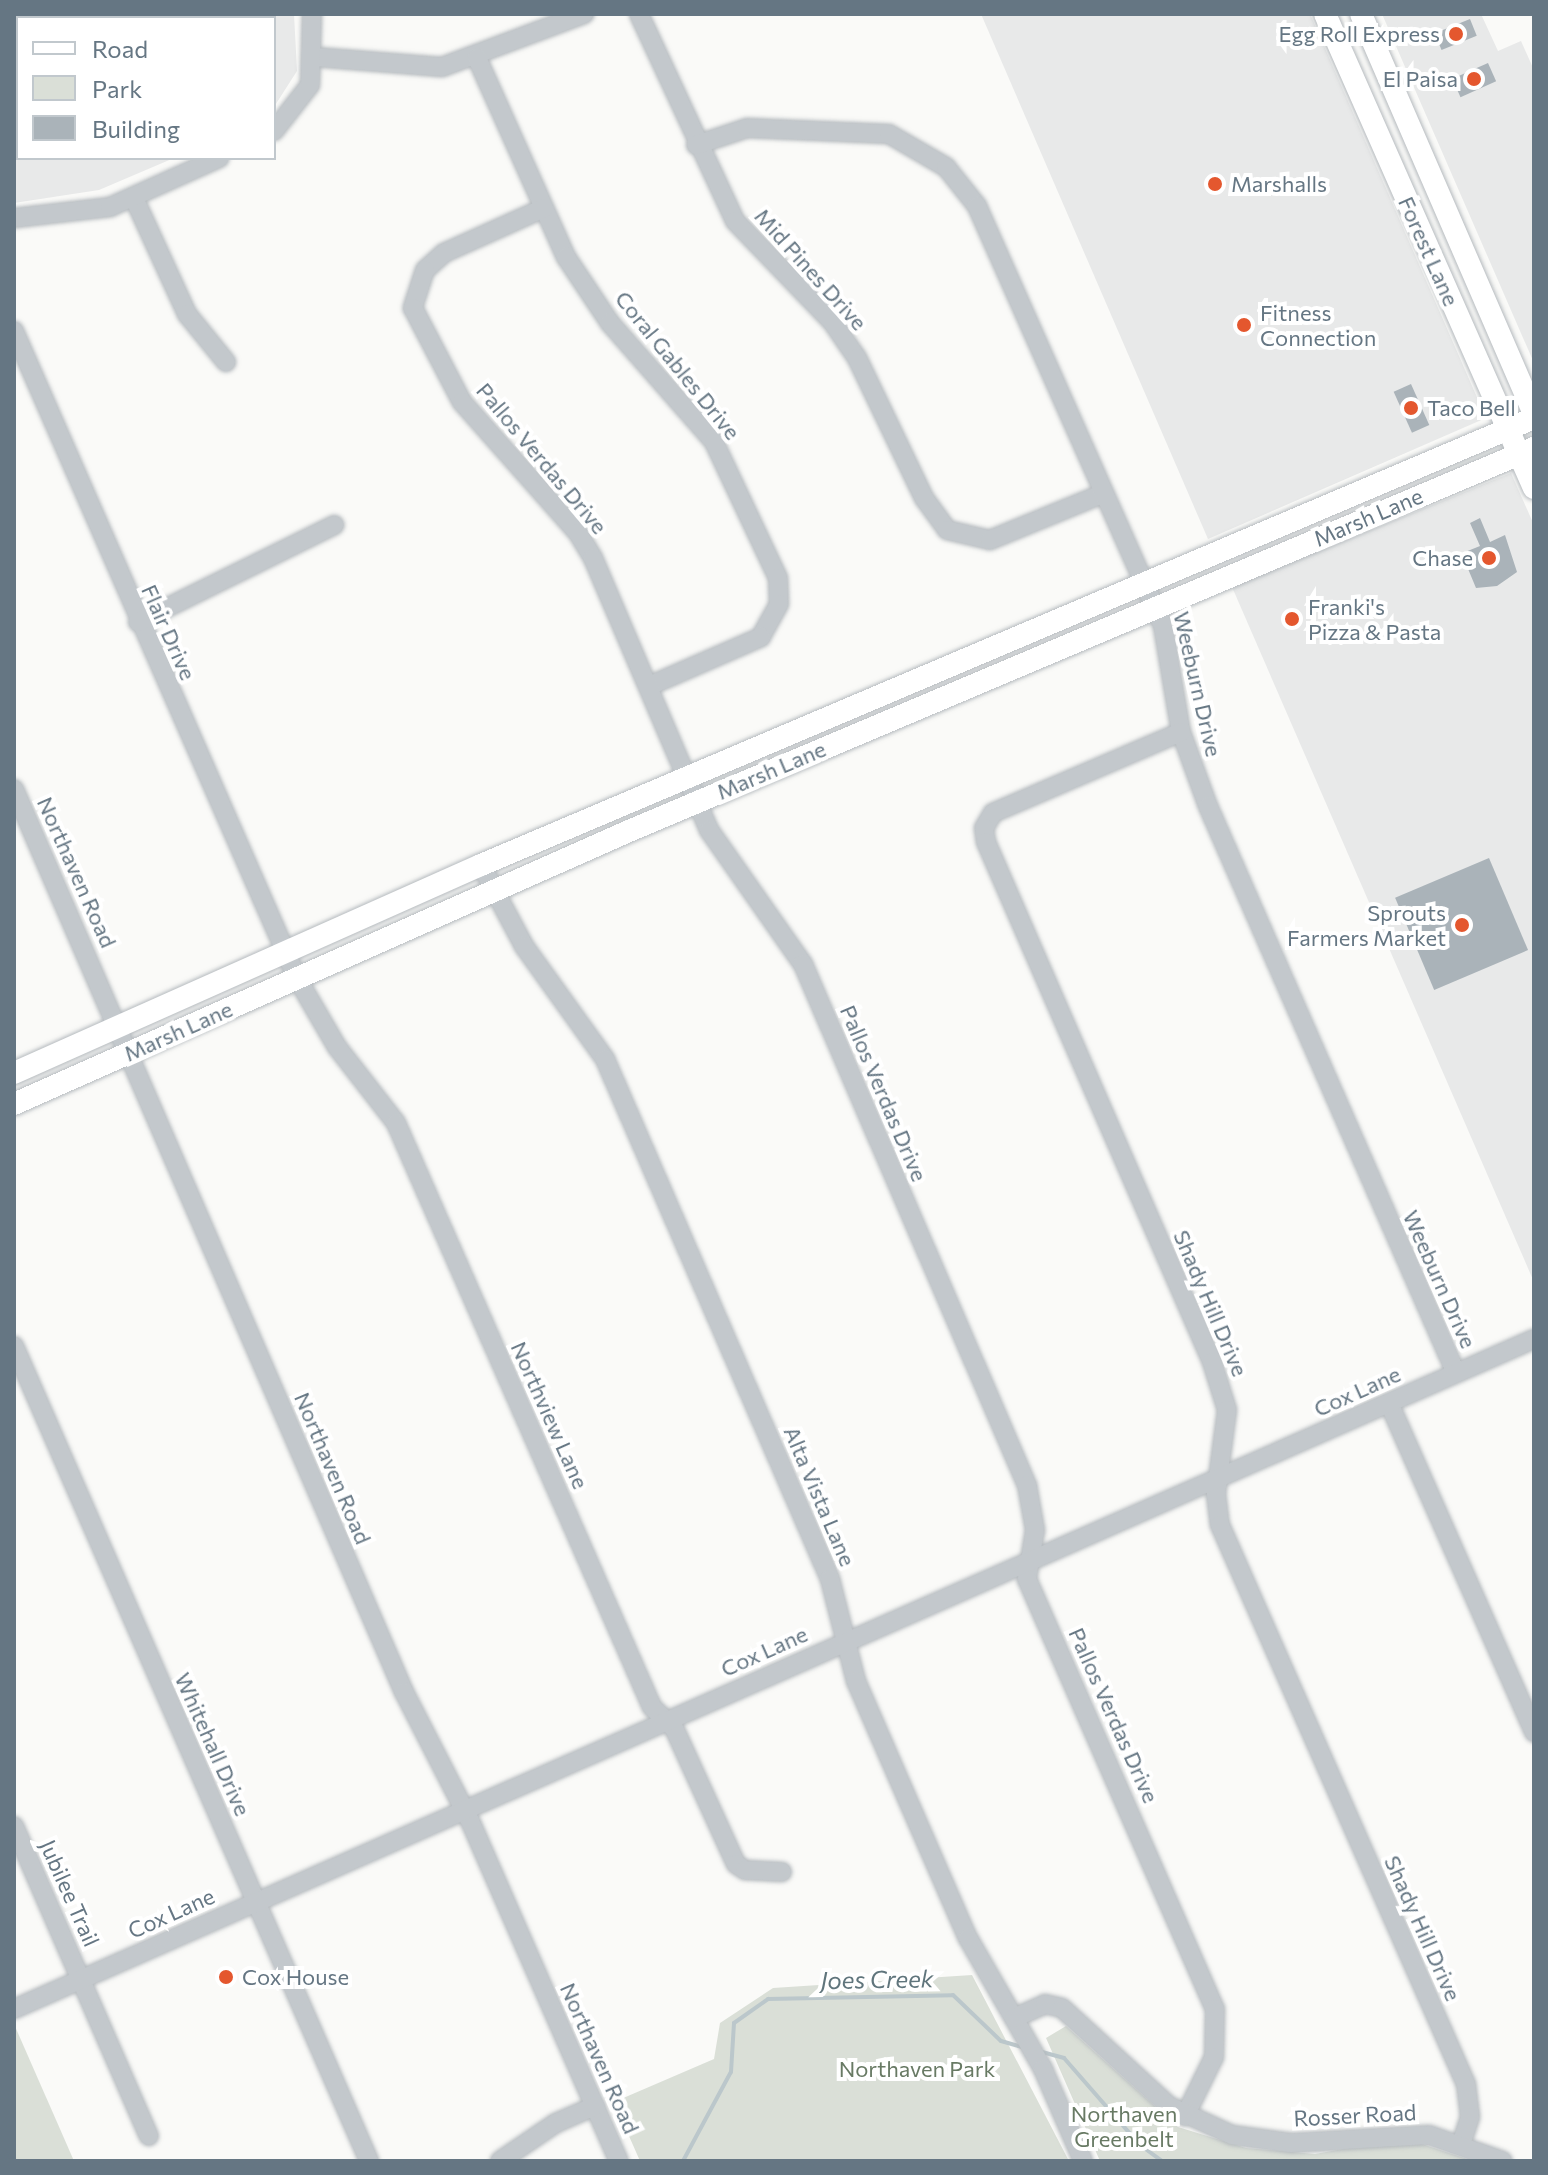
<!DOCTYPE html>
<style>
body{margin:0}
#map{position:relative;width:1548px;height:2175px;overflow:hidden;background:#fafaf8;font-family:Commissioner,sans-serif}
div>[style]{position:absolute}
.built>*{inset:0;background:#e8e9e9}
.green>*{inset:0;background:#dadfd7}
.stream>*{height:4px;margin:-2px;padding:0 2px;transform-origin:2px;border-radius:2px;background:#bbc7cb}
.building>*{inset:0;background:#aab3b9;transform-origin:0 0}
.roads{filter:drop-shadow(0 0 2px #b5babe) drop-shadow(0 0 2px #b5babe)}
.minor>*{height:18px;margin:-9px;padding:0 9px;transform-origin:9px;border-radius:9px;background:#c3c8cc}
.major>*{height:22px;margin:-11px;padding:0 11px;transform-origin:11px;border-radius:11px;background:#fff}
.dots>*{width:22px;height:22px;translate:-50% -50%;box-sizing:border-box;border:4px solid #fff;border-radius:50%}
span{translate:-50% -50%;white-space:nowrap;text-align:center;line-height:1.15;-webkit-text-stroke:8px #fff;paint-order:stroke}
.poi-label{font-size:22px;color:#657683}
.right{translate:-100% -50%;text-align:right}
.left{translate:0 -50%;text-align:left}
.street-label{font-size:22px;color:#657683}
.park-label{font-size:22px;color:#687a64}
.water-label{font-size:24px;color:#60757c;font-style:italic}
.frame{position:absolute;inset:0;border:16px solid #657683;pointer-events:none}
.legend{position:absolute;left:16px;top:16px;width:260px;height:144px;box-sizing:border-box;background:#fff;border:2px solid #c1c8cd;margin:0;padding:10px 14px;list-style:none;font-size:24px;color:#657683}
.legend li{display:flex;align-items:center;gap:16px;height:40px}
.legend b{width:40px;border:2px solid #c1c8cd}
</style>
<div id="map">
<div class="built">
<i style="clip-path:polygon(14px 14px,294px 14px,297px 71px,274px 107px,274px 18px,18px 18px,18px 158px,174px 158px,99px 190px,14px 203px)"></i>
<i style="clip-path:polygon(981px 14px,1310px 14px,1486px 418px,1208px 539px)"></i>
<i style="clip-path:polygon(1382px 14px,1481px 14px,1498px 51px,1521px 41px,1534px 70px,1534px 363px)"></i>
<i style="clip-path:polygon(1511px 473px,1534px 525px,1534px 1282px,1232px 587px)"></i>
</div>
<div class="green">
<i style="clip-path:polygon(972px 1975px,1069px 2161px,640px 2161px,614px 2102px,714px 2059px,720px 2023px,773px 1988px)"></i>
<i style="clip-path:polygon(14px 2024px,74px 2161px,14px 2161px)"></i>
<i style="clip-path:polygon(1066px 2026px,1178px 2127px,1246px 2148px,1315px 2154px,1404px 2138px,1473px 2161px,1100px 2161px,1046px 2038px)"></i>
</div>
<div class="stream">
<i style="left:1042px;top:2052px;width:23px;rotate:15deg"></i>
<i style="left:1064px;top:2058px;width:116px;rotate:48.9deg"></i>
<i style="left:1140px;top:2145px;width:27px;rotate:36deg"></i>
<i style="left:683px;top:2161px;width:101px;rotate:-61.7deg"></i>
<i style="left:731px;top:2072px;width:49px;rotate:-86.5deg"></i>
<i style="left:734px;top:2023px;width:42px;rotate:-35.2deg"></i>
<i style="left:768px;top:1999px;width:185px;rotate:-1.2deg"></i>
<i style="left:953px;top:1995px;width:66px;rotate:43.8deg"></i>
<i style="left:1001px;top:2041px;width:22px;rotate:16deg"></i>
</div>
<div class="building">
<i style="left:1470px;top:19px;width:18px;height:38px;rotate:68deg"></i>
<i style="left:1488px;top:63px;width:20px;height:39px;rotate:66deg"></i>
<i style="left:1411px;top:384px;width:45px;height:19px;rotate:66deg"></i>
<i style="clip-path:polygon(1480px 518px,1490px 542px,1505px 535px,1517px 572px,1497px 586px,1476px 588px,1466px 564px,1465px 552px,1480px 546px,1470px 523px)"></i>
<i style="left:1489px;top:858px;width:100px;height:102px;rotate:67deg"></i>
</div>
<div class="roads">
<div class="minor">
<i style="left:639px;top:14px;width:228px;rotate:65.1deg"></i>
<i style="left:735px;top:221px;width:141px;rotate:46.1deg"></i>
<i style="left:833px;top:323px;width:42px;rotate:55.6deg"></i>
<i style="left:857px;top:358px;width:155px;rotate:64.4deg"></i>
<i style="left:924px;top:498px;width:39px;rotate:54deg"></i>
<i style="left:947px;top:530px;width:44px;rotate:13.1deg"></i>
<i style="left:990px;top:540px;width:121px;rotate:-22.3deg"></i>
<i style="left:315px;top:57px;width:127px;rotate:4.5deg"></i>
<i style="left:442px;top:67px;width:152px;rotate:-20.5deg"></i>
<i style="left:477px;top:58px;width:218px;rotate:65.9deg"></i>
<i style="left:566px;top:257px;width:79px;rotate:56.3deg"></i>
<i style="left:610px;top:323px;width:158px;rotate:48.8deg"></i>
<i style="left:714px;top:442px;width:150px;rotate:64.8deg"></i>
<i style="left:778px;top:578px;width:26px;rotate:88deg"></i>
<i style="left:779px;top:604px;width:38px;rotate:119deg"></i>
<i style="left:761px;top:637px;width:122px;rotate:156.4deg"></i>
<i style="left:274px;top:131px;width:58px;rotate:-52deg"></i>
<i style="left:310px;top:85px;width:71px;rotate:-88.4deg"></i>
<i style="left:696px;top:145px;width:54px;rotate:-18.4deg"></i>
<i style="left:747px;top:128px;width:142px;rotate:2.4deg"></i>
<i style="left:889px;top:134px;width:66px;rotate:30.1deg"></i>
<i style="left:946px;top:167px;width:50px;rotate:51.5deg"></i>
<i style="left:977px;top:206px;width:459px;rotate:66.1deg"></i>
<i style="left:1163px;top:626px;width:108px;rotate:80.4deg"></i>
<i style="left:1181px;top:732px;width:79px;rotate:70deg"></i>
<i style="left:1208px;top:806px;width:619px;rotate:66.38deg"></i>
<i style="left:134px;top:198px;width:128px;rotate:65.4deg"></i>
<i style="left:187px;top:314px;width:62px;rotate:50.9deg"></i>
<i style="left:544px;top:208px;width:110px;rotate:155.8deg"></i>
<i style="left:444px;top:253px;width:25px;rotate:138deg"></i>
<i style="left:425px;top:270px;width:40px;rotate:108deg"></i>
<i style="left:413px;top:308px;width:106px;rotate:62.5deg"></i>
<i style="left:462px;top:402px;width:175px;rotate:48.5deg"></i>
<i style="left:578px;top:533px;width:29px;rotate:59deg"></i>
<i style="left:593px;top:558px;width:296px;rotate:66.9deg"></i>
<i style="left:709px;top:830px;width:164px;rotate:55deg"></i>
<i style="left:803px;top:964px;width:567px;rotate:66.74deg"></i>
<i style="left:1027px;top:1485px;width:46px;rotate:79.9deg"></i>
<i style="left:1035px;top:1530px;width:50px;rotate:99.3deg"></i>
<i style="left:1027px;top:1579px;width:469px;rotate:66.4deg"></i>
<i style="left:1215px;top:2009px;width:48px;rotate:91.2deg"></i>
<i style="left:1214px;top:2057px;width:66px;rotate:116.2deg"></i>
<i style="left:14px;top:218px;width:97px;rotate:-6.5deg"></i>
<i style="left:110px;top:207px;width:120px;rotate:-24.2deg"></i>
<i style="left:14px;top:331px;width:706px;rotate:66.38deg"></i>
<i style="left:297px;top:978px;width:80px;rotate:59.9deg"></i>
<i style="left:337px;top:1047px;width:96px;rotate:52.2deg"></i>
<i style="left:396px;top:1123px;width:638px;rotate:66.33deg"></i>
<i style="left:652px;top:1707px;width:30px;rotate:44deg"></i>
<i style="left:674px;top:1728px;width:149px;rotate:65.5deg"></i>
<i style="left:736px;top:1864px;width:11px;rotate:34deg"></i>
<i style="left:745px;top:1870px;width:37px;rotate:3deg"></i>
<i style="left:138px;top:622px;width:219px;rotate:-26.3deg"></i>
<i style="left:1181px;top:732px;width:205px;rotate:156.7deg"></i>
<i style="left:993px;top:813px;width:17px;rotate:121deg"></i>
<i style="left:984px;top:828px;width:14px;rotate:82deg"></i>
<i style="left:986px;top:842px;width:567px;rotate:66.51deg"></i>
<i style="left:1212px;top:1362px;width:50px;rotate:72.6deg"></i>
<i style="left:1227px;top:1410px;width:85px;rotate:97.5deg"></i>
<i style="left:1216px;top:1494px;width:31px;rotate:83deg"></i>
<i style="left:1220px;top:1525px;width:611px;rotate:66.25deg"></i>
<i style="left:1466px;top:2084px;width:33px;rotate:83deg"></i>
<i style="left:1470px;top:2117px;width:26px;rotate:108deg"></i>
<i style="left:14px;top:789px;width:984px;rotate:66.64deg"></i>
<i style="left:404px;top:1692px;width:147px;rotate:62.9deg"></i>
<i style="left:471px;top:1823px;width:369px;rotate:66.4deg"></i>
<i style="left:481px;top:865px;width:92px;rotate:62deg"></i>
<i style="left:524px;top:946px;width:139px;rotate:54.4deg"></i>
<i style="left:605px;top:1059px;width:567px;rotate:66.6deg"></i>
<i style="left:830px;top:1579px;width:105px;rotate:75.7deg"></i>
<i style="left:856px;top:1681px;width:280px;rotate:66.5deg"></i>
<i style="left:968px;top:1938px;width:151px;rotate:60.2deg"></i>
<i style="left:1043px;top:2069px;width:100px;rotate:66.5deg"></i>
<i style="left:14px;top:1346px;width:889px;rotate:66.46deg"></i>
<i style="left:1389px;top:1403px;width:360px;rotate:66.2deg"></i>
<i style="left:14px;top:1826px;width:338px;rotate:66.5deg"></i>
<i style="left:14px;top:2009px;width:1661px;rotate:-23.79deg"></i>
<i style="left:1014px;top:2018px;width:34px;rotate:-24deg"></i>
<i style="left:1045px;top:2004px;width:17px;rotate:13deg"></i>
<i style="left:1062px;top:2008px;width:145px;rotate:42.5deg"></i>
<i style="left:1169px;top:2106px;width:69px;rotate:24.7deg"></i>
<i style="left:1232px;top:2135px;width:60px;rotate:7.7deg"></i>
<i style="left:1291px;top:2143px;width:138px;rotate:-3.3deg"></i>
<i style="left:1429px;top:2135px;width:78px;rotate:19.4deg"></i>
<i style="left:500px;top:2161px;width:68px;rotate:-34.2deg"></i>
<i style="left:556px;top:2123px;width:43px;rotate:-23.6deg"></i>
</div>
<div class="major">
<i style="left:1325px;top:14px;width:518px;rotate:66.21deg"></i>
<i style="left:1361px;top:14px;width:436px;rotate:66.6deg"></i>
<i style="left:14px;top:1073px;width:511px;rotate:-24.01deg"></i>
<i style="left:481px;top:865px;width:1144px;rotate:-23deg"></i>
<i style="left:14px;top:1104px;width:673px;rotate:-23.94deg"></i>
<i style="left:629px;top:831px;width:983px;rotate:-22.94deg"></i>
</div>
</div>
<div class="dots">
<i style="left:1456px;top:34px;background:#e4572e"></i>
<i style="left:1474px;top:79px;background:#e4572e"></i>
<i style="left:1215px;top:184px;background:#e4572e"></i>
<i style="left:1244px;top:325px;background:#e4572e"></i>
<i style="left:1411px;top:408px;background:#e4572e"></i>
<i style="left:1489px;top:558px;background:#e4572e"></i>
<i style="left:1292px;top:619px;background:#e4572e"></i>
<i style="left:1462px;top:925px;background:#e4572e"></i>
<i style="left:226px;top:1977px;background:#e4572e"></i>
</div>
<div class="poi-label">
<span class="right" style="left:1440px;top:34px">Egg Roll Express</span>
<span class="right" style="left:1458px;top:79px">El Paisa</span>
<span class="left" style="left:1231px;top:184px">Marshalls</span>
<span class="left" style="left:1260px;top:325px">Fitness<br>Connection</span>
<span class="left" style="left:1427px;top:408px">Taco Bell</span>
<span class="right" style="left:1473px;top:558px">Chase</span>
<span class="left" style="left:1308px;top:619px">Franki's<br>Pizza &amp; Pasta</span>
<span class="right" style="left:1446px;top:925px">Sprouts<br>Farmers Market</span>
<span class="left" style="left:242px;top:1977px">Cox House</span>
</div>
<div class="street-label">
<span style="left:1429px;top:251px;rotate:66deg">Forest Lane</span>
<span style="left:811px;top:269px;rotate:48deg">Mid Pines Drive</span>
<span style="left:678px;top:365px;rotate:51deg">Coral Gables Drive</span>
<span style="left:542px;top:458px;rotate:50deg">Pallos Verdas Drive</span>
<span style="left:1368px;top:517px;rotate:-23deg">Marsh Lane</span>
<span style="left:169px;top:632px;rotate:66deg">Flair Drive</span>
<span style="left:1198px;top:684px;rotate:77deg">Weeburn Drive</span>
<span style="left:771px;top:770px;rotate:-23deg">Marsh Lane</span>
<span style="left:77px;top:872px;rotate:66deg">Northaven Road</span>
<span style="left:178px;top:1031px;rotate:-24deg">Marsh Lane</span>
<span style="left:884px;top:1093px;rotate:67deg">Pallos Verdas Drive</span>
<span style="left:1440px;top:1279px;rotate:66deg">Weeburn Drive</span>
<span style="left:1211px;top:1303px;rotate:67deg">Shady Hill Drive</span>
<span style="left:1357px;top:1391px;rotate:-24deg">Cox Lane</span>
<span style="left:550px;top:1415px;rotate:66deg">Northview Lane</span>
<span style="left:333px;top:1468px;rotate:67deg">Northaven Road</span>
<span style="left:820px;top:1496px;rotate:67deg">Alta Vista Lane</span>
<span style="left:764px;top:1651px;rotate:-24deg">Cox Lane</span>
<span style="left:1114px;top:1715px;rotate:66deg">Pallos Verdas Drive</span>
<span style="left:213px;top:1744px;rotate:66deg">Whitehall Drive</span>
<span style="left:70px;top:1893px;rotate:66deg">Jubilee Trail</span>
<span style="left:171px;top:1913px;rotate:-24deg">Cox Lane</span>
<span style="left:1423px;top:1928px;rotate:66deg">Shady Hill Drive</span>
<span style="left:600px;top:2058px;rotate:66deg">Northaven Road</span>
<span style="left:1355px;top:2115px;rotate:-3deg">Rosser Road</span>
</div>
<div class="park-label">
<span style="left:917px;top:2069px">Northaven Park</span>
<span style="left:1124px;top:2126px">Northaven<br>Greenbelt</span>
</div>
<div class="water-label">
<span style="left:877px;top:1979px;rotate:-1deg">Joes Creek</span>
</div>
<div class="frame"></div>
<ul class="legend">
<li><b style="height:10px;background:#fff"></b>Road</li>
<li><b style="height:22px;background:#dadfd7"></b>Park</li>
<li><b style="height:22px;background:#aab3b9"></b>Building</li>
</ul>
</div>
